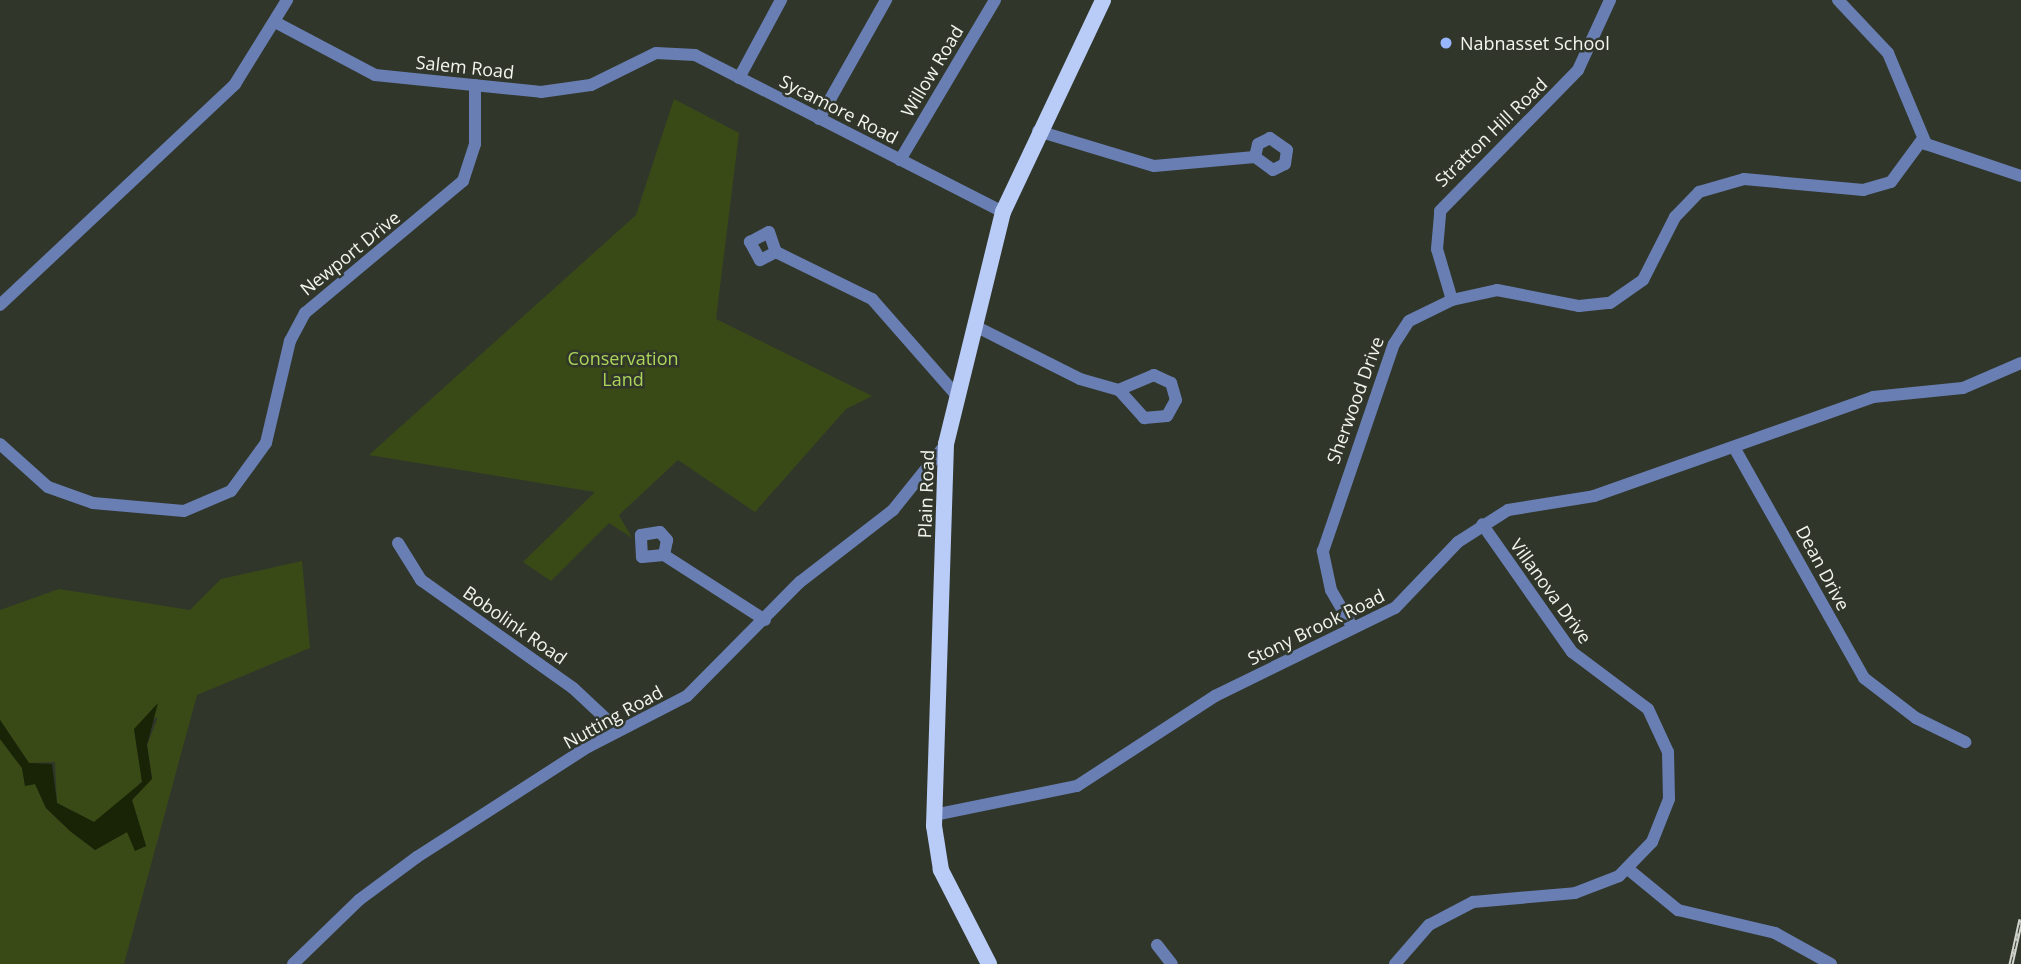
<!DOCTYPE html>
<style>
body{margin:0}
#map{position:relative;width:2021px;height:964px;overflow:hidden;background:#31362b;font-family:"Open Sans",sans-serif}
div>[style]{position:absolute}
.green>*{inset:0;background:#394a16}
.water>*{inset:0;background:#192305}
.minor>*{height:12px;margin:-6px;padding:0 6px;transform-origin:6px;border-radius:6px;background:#697fb4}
.major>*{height:16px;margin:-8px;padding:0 8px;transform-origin:8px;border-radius:8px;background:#b9ccf7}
.rail>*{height:5px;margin-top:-2.5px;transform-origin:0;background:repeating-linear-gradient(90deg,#31362b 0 8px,#d1d4cc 0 16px);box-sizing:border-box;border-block:2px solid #d1d4cc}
.dots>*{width:19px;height:19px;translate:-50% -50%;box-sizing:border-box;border:4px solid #31362b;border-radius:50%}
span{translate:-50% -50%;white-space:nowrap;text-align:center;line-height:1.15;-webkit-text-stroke:5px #31362b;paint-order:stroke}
.poi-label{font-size:18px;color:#f2f5ee}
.left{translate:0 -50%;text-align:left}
.street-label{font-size:18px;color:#f2f5ee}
.park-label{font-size:18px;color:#acd559}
</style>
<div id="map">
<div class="green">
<i style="clip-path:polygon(674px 99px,739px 133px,716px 319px,872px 396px,846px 409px,755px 512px,678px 460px,619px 515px,632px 538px,609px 523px,551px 581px,523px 562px,595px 492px,369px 455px,636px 215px)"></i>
<i style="clip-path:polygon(302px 561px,310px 648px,197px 695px,124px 964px,0 964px,0 739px,22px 768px,25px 785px,35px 784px,46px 808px,70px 831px,95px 850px,127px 832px,135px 850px,146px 846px,132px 800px,152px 778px,147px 745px,158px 717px,134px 729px,142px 781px,124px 802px,94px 822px,57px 803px,55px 762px,29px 763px,0 720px,0 610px,59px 589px,190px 610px,221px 579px)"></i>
</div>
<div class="water">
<i style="clip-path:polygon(158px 703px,147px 745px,152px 779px,132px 800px,146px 846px,135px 851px,127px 832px,95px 850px,70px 831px,46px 808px,35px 784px,25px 786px,22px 768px,0 739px,0 720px,29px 763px,52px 764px,57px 803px,94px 822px,142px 782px,134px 729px)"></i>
</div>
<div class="minor">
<i style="left:1838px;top:0;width:73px;rotate:46.7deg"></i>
<i style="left:1888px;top:53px;width:99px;rotate:67.3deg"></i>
<i style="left:1926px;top:144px;width:100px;rotate:18.6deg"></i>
<i style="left:275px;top:22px;width:113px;rotate:27.9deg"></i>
<i style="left:375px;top:75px;width:167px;rotate:5.8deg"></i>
<i style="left:541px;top:92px;width:50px;rotate:-8deg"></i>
<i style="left:591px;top:85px;width:72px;rotate:-26.2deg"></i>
<i style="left:656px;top:53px;width:39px;rotate:3deg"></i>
<i style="left:695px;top:55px;width:346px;rotate:27deg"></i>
<i style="left:739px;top:78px;width:89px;rotate:-61.7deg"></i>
<i style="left:819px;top:119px;width:137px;rotate:-60.6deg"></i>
<i style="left:1038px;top:131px;width:121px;rotate:16.8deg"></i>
<i style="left:1154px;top:166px;width:101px;rotate:-5.1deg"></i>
<i style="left:1255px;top:157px;width:22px;rotate:36deg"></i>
<i style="left:1273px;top:170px;width:13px;rotate:-27deg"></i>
<i style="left:1285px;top:164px;width:14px;rotate:-82deg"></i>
<i style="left:1287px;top:150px;width:21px;rotate:-145deg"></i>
<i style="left:1270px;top:138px;width:13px;rotate:153deg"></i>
<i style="left:1258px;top:144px;width:13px;rotate:103deg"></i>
<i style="left:900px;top:160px;width:186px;rotate:-59.3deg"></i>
<i style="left:776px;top:252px;width:18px;rotate:153deg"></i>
<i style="left:760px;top:260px;width:21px;rotate:-119deg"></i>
<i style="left:750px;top:242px;width:21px;rotate:-28deg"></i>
<i style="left:769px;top:232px;width:21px;rotate:71deg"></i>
<i style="left:776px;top:252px;width:107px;rotate:26.1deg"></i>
<i style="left:872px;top:299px;width:132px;rotate:48.7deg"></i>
<i style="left:1452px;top:300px;width:53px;rotate:-106.4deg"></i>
<i style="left:1437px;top:249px;width:38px;rotate:-85deg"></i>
<i style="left:1440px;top:211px;width:197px;rotate:-45.6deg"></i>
<i style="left:1578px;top:70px;width:77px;rotate:-65.4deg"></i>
<i style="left:0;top:305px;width:323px;rotate:-43.2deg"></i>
<i style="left:235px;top:84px;width:99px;rotate:-58.2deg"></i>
<i style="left:979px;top:328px;width:113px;rotate:26.8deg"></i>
<i style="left:1080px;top:379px;width:41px;rotate:15.8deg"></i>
<i style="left:1119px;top:390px;width:38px;rotate:48deg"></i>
<i style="left:1144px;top:418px;width:23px;rotate:-5deg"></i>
<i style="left:1167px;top:416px;width:18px;rotate:-61deg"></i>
<i style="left:1176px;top:400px;width:18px;rotate:-106deg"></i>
<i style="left:1171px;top:383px;width:19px;rotate:-155deg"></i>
<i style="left:1154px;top:375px;width:38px;rotate:157deg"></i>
<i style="left:0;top:444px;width:64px;rotate:41.9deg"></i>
<i style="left:48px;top:487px;width:48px;rotate:19.6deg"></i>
<i style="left:93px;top:503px;width:91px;rotate:5deg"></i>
<i style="left:184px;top:511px;width:51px;rotate:-23.1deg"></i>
<i style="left:231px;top:491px;width:59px;rotate:-53.9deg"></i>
<i style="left:266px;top:443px;width:105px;rotate:-76.8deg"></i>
<i style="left:290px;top:341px;width:32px;rotate:-62deg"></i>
<i style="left:305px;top:313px;width:206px;rotate:-39.9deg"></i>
<i style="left:463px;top:181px;width:39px;rotate:-72deg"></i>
<i style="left:475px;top:144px;width:59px;rotate:-90deg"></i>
<i style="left:1735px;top:449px;width:263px;rotate:60.6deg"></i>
<i style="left:1864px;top:678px;width:66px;rotate:37.6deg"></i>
<i style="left:1916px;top:718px;width:55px;rotate:26.1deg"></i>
<i style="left:398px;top:543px;width:44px;rotate:58.1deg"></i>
<i style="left:421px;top:580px;width:186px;rotate:35.4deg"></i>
<i style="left:573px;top:688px;width:62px;rotate:43deg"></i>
<i style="left:664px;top:555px;width:22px;rotate:175deg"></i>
<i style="left:642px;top:557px;width:22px;rotate:-93deg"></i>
<i style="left:641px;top:535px;width:19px;rotate:-9deg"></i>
<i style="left:660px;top:532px;width:11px;rotate:49deg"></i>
<i style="left:667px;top:540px;width:15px;rotate:101deg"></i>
<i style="left:664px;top:555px;width:120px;rotate:32.8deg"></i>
<i style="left:1353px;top:628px;width:44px;rotate:-120.1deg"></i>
<i style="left:1331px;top:590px;width:40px;rotate:-102deg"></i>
<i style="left:1323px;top:551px;width:219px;rotate:-71.1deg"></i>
<i style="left:1394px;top:344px;width:27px;rotate:-57deg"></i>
<i style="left:1409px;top:321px;width:48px;rotate:-26deg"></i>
<i style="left:1452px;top:300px;width:46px;rotate:-12.5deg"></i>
<i style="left:1497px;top:290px;width:84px;rotate:11deg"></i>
<i style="left:1579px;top:306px;width:31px;rotate:-6deg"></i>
<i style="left:1610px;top:303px;width:40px;rotate:-34.9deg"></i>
<i style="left:1643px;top:280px;width:71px;rotate:-63.1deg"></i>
<i style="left:1675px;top:217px;width:35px;rotate:-46deg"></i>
<i style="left:1699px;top:192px;width:47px;rotate:-16.1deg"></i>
<i style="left:1744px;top:179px;width:120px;rotate:5.3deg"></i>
<i style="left:1863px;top:190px;width:29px;rotate:-16deg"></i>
<i style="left:1891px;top:182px;width:52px;rotate:-53.6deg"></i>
<i style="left:934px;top:815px;width:146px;rotate:-11.5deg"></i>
<i style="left:1077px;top:786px;width:165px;rotate:-33.1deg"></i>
<i style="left:1215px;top:696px;width:200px;rotate:-26.1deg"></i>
<i style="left:1395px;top:608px;width:91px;rotate:-46.3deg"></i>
<i style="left:1458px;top:542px;width:59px;rotate:-32.6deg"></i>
<i style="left:1508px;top:510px;width:87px;rotate:-9.2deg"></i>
<i style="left:1594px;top:496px;width:296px;rotate:-19.5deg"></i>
<i style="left:1873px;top:397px;width:90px;rotate:-5.7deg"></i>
<i style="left:1963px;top:388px;width:63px;rotate:-23.3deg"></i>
<i style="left:1628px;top:869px;width:65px;rotate:39.4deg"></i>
<i style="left:1678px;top:910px;width:100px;rotate:13.3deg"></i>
<i style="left:1775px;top:933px;width:64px;rotate:29deg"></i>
<i style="left:1157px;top:945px;width:24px;rotate:52deg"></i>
<i style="left:293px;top:964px;width:92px;rotate:-44.1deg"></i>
<i style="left:359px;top:900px;width:72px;rotate:-36.6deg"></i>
<i style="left:417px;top:857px;width:203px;rotate:-32.8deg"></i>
<i style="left:588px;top:747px;width:111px;rotate:-27.3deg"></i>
<i style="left:687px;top:696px;width:161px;rotate:-45.3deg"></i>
<i style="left:800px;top:582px;width:118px;rotate:-37.7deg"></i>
<i style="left:893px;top:510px;width:85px;rotate:-51.2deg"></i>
<i style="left:1395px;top:964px;width:52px;rotate:-48.9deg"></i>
<i style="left:1429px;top:925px;width:50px;rotate:-27.6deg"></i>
<i style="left:1473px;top:902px;width:102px;rotate:-5deg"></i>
<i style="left:1575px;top:893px;width:47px;rotate:-21.1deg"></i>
<i style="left:1619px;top:876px;width:47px;rotate:-45.9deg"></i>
<i style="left:1652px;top:842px;width:46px;rotate:-68.4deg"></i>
<i style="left:1669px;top:799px;width:47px;rotate:-91.2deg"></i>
<i style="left:1668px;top:752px;width:47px;rotate:-114.9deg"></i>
<i style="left:1648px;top:709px;width:95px;rotate:-143.1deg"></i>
<i style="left:1572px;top:652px;width:156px;rotate:-125.1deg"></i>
</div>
<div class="major">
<i style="left:989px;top:964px;width:106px;rotate:-117.1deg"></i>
<i style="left:941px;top:870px;width:45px;rotate:-99deg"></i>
<i style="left:934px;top:826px;width:382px;rotate:-88.2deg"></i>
<i style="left:946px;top:444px;width:239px;rotate:-76.2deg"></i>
<i style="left:1003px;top:212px;width:234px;rotate:-64.7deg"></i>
</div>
<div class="rail">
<i style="left:2011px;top:964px;width:46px;rotate:-77.5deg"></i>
</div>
<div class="dots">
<i style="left:1446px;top:43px;background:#98b6fd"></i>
</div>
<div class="poi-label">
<span class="left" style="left:1460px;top:43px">Nabnasset School</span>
</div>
<div class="street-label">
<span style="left:465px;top:67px;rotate:6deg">Salem Road</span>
<span style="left:932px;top:71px;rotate:-59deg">Willow Road</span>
<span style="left:839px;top:109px;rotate:27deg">Sycamore Road</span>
<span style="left:1491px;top:132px;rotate:-44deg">Stratton Hill Road</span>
<span style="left:350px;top:253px;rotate:-39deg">Newport Drive</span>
<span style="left:1355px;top:400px;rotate:-70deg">Sherwood Drive</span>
<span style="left:926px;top:494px;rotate:-88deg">Plain Road</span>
<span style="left:1823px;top:568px;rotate:62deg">Dean Drive</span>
<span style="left:1551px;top:591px;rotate:54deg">Villanova Drive</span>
<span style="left:515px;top:625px;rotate:35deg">Bobolink Road</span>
<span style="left:1316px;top:627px;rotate:-26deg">Stony Brook Road</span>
<span style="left:613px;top:717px;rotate:-29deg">Nutting Road</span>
</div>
<div class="park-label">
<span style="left:623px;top:369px">Conservation<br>Land</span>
</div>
</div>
